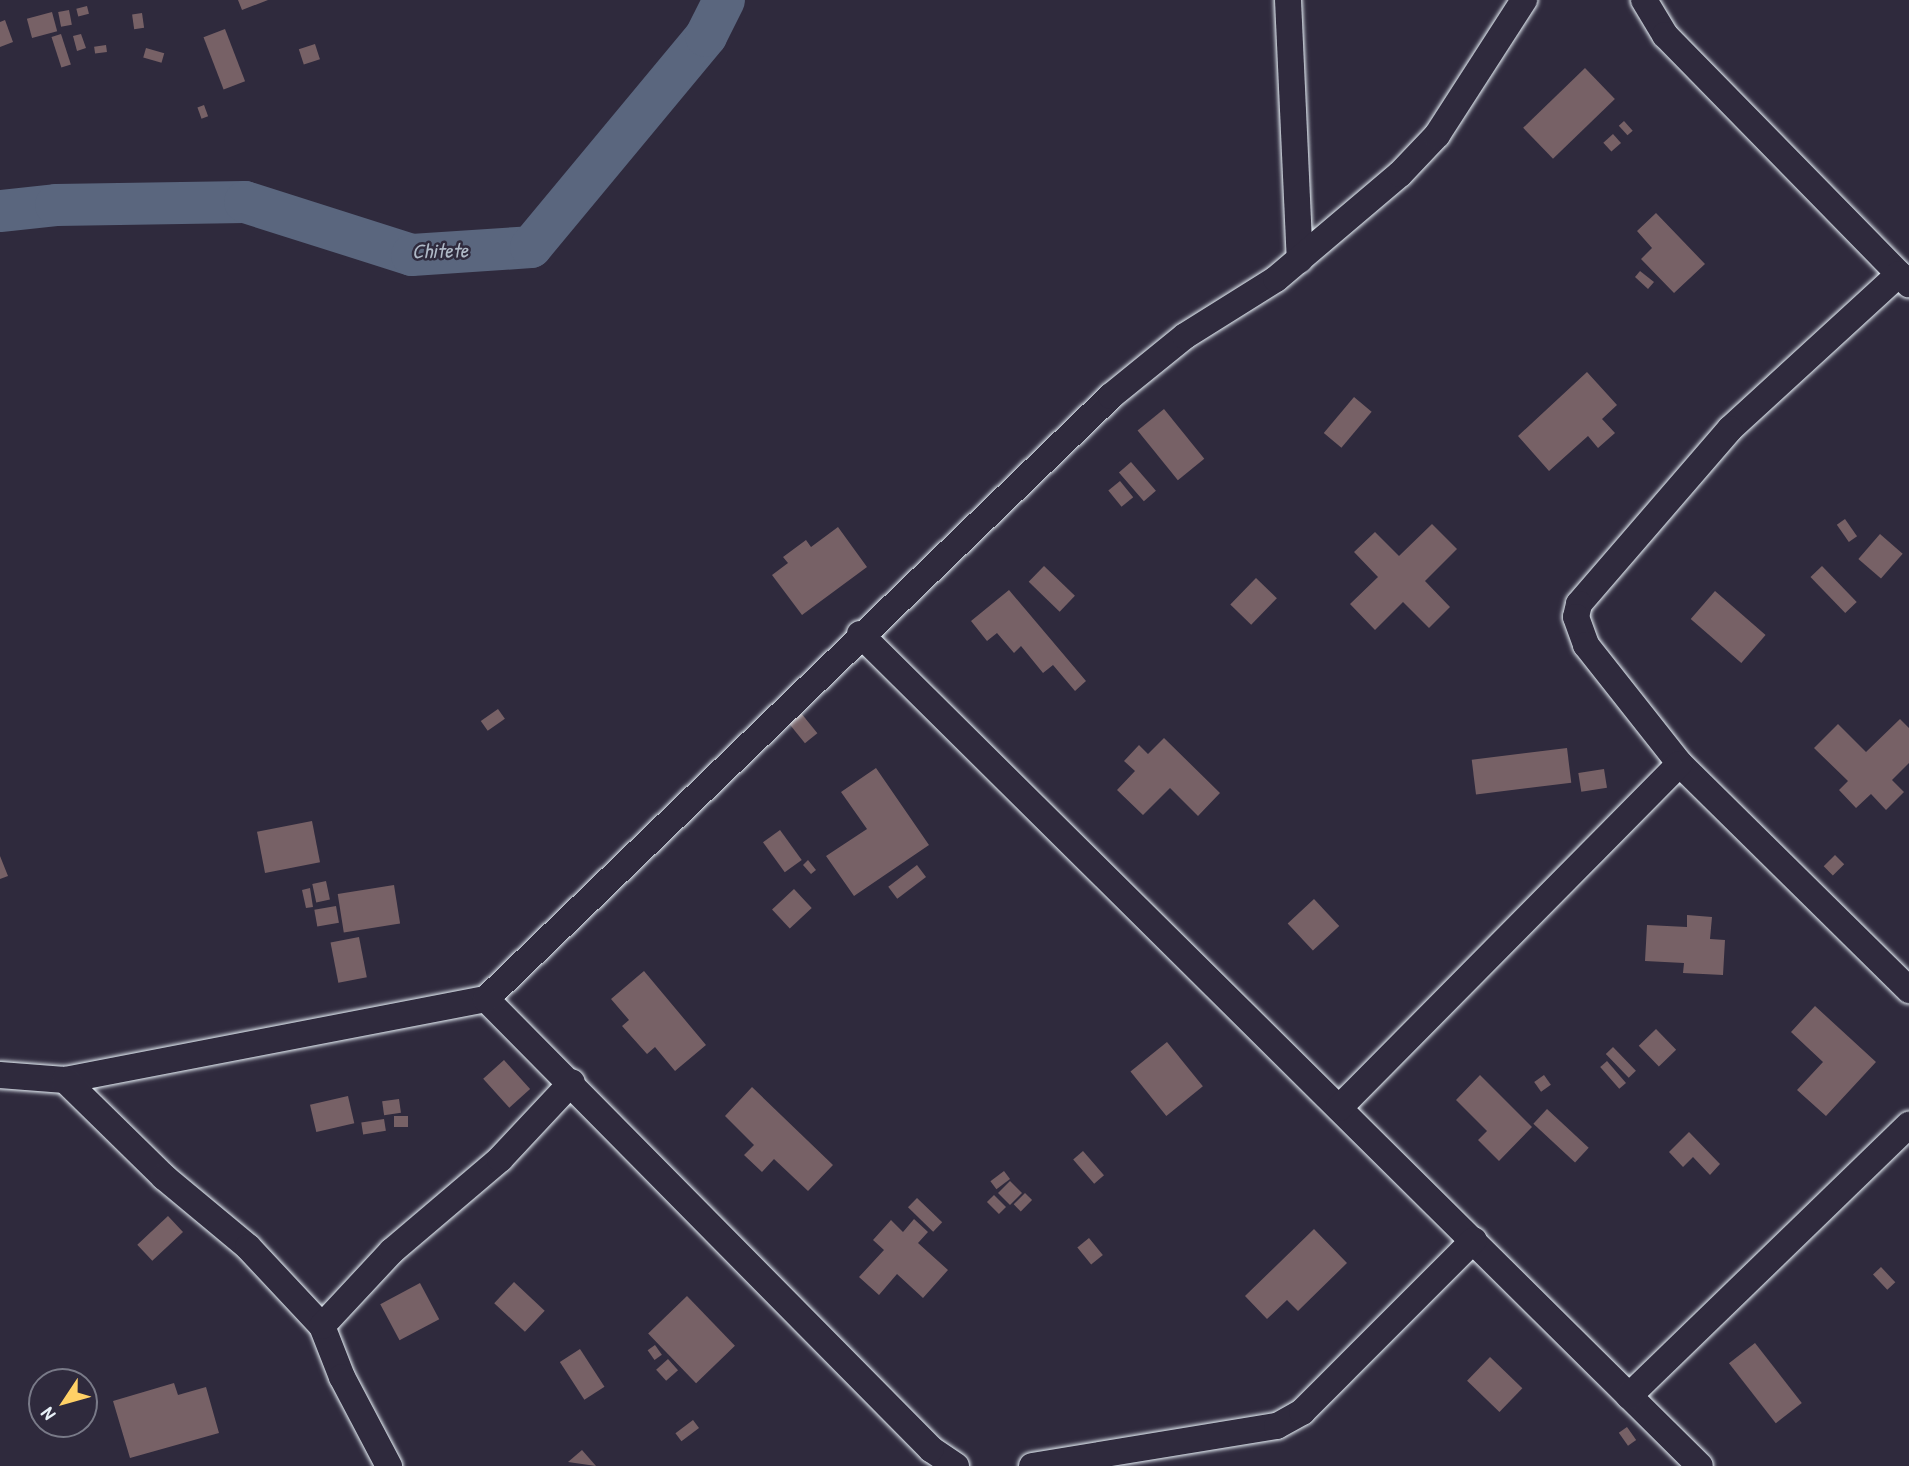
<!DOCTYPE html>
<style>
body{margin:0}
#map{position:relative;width:1909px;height:1466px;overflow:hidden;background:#2f2a3d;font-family:"Patrick Hand",sans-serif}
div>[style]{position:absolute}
.river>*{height:42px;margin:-21px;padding:0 21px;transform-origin:21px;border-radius:21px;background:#5a667e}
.building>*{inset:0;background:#776166;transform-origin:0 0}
.roads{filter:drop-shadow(0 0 2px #e8f1f8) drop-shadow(0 0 2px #e8f1f8)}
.minor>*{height:26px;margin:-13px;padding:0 13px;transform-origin:13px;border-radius:13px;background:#2f2a3d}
span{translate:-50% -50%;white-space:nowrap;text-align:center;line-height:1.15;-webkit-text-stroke:5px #2f2a3d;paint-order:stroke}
.water-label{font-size:21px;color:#afb9c7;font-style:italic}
.north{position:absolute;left:28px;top:1368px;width:70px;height:70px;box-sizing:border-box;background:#2f2a3d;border:2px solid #797a88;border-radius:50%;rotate:234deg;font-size:19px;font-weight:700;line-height:28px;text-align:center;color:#e8f1f8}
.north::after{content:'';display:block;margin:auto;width:24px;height:32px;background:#ffd166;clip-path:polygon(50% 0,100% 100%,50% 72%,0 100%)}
</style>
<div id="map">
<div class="river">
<i style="left:0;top:211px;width:56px;rotate:-6.1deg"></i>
<i style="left:56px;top:205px;width:189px;rotate:-0.9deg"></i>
<i style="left:245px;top:202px;width:175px;rotate:17.6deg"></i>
<i style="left:412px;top:255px;width:119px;rotate:-3.8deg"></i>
<i style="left:531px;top:247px;width:274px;rotate:-50.3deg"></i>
<i style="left:706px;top:36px;width:40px;rotate:-63.4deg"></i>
</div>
<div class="building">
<i style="clip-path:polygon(238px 0,268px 0,242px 10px)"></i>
<i style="left:87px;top:6px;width:8px;height:11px;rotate:76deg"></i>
<i style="left:69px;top:10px;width:15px;height:11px;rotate:79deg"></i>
<i style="left:52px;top:12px;width:20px;height:26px;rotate:75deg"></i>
<i style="left:142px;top:13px;width:15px;height:10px;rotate:82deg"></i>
<i style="clip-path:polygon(5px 20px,13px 42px,0 47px,0 22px)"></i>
<i style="left:225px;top:29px;width:56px;height:23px;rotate:69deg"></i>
<i style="left:61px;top:34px;width:32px;height:10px;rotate:72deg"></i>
<i style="clip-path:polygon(81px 34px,86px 48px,77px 51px,73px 36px)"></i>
<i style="left:315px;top:44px;width:16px;height:17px;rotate:72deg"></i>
<i style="left:106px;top:45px;width:7px;height:12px;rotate:82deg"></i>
<i style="left:146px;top:48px;width:19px;height:10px;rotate:16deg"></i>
<i style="left:1585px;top:68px;width:43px;height:86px;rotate:46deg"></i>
<i style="left:204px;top:105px;width:12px;height:7px;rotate:70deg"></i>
<i style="left:1624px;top:121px;width:13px;height:7px;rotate:48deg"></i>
<i style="left:1613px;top:134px;width:12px;height:13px;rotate:48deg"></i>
<i style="clip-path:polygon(1656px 213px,1705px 264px,1674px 293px,1641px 259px,1652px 248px,1637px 231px)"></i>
<i style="clip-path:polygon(1640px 271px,1654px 282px,1648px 289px,1635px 277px)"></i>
<i style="clip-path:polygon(1587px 372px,1617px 405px,1602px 419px,1615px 433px,1598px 448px,1588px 436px,1549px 471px,1518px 436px)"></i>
<i style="left:1354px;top:397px;width:23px;height:47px;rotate:40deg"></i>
<i style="left:1164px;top:409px;width:64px;height:34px;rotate:51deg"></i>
<i style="left:1131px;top:462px;width:38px;height:16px;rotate:49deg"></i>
<i style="left:1120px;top:481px;width:21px;height:15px;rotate:51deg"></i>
<i style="left:1845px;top:519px;width:21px;height:10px;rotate:55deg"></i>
<i style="clip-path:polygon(1432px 524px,1457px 549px,1425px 581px,1450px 607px,1429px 628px,1403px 602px,1375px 630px,1350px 604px,1378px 577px,1354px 552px,1375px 532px,1399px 556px)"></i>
<i style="clip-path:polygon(838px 527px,867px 567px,802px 615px,772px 575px,788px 563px,783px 557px,806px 540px,811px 547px)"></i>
<i style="left:1880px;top:534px;width:30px;height:33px;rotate:41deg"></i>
<i style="left:1044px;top:566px;width:43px;height:22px;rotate:44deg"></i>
<i style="left:1822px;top:566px;width:50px;height:16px;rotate:46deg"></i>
<i style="left:1256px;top:578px;width:29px;height:37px;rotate:44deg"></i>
<i style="clip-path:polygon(1009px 590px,1086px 681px,1075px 691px,1053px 665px,1043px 673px,1021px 646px,1014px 653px,997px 633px,987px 641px,971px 621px)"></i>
<i style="left:1715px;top:591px;width:67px;height:37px;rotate:41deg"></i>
<i style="left:498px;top:709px;width:12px;height:21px;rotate:55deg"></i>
<i style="left:801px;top:713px;width:26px;height:16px;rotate:51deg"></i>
<i style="clip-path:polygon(1900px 719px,1909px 728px,1909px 763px,1892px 780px,1904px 792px,1886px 810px,1871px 794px,1856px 808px,1839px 790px,1848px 781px,1814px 748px,1838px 724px,1866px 752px)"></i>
<i style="clip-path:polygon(1164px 738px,1220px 793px,1198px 816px,1170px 788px,1143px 815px,1117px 790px,1135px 771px,1124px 761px,1139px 745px,1148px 754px)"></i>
<i style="left:1567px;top:748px;width:35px;height:96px;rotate:83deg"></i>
<i style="clip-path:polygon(876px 768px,929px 845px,854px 896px,826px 856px,867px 829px,841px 792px)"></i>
<i style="left:1604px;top:769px;width:19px;height:26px;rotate:81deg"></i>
<i style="left:312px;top:821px;width:42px;height:56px;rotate:79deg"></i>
<i style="left:780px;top:830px;width:37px;height:21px;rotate:54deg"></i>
<i style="left:1835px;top:855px;width:13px;height:16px;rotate:45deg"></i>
<i style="clip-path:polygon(0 856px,8px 876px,0 879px)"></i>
<i style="clip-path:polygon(808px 860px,816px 870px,811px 874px,803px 865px)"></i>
<i style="left:917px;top:865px;width:15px;height:36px;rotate:53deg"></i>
<i style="left:326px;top:881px;width:19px;height:14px;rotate:78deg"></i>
<i style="left:394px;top:885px;width:39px;height:57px;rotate:81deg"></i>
<i style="clip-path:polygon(310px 888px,313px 907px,306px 908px,302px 890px)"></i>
<i style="left:794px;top:889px;width:26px;height:30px;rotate:47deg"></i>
<i style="left:1314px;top:899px;width:37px;height:36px;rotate:47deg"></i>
<i style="left:336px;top:906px;width:17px;height:22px;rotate:80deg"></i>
<i style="clip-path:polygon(1687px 915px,1712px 917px,1710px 939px,1725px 940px,1723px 975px,1683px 973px,1684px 963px,1645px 961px,1647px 925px,1687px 927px)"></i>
<i style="left:359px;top:937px;width:41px;height:29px;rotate:79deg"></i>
<i style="clip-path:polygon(644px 971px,706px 1045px,675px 1071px,655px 1047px,647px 1054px,622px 1026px,629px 1020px,611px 999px)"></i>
<i style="clip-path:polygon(1815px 1006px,1876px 1062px,1826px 1116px,1797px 1090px,1823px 1062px,1791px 1032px)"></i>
<i style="left:1656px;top:1029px;width:29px;height:24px;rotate:46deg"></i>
<i style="left:1167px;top:1042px;width:57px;height:47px;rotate:51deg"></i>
<i style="left:1613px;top:1047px;width:33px;height:10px;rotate:46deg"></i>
<i style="left:504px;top:1060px;width:39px;height:28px;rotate:48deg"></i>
<i style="left:1607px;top:1061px;width:29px;height:9px;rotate:49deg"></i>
<i style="clip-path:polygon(1480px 1075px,1532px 1127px,1499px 1161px,1478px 1140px,1487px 1131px,1456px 1100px)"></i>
<i style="left:1544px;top:1075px;width:12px;height:12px;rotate:55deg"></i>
<i style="clip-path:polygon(752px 1087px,833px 1165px,808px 1191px,774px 1159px,762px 1172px,744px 1155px,754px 1145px,725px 1116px)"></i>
<i style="left:348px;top:1096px;width:28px;height:39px;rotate:77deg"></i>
<i style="left:399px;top:1099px;width:14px;height:17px;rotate:82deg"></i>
<i style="left:1547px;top:1109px;width:57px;height:20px;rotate:43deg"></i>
<i style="left:408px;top:1116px;width:11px;height:14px;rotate:90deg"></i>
<i style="left:384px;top:1119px;width:12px;height:23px;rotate:81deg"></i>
<i style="clip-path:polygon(1689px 1132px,1720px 1164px,1710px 1175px,1693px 1157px,1683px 1167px,1669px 1152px)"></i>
<i style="left:1083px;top:1151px;width:32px;height:13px;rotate:49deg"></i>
<i style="left:1004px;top:1171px;width:10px;height:17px;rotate:53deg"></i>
<i style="left:1010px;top:1181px;width:17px;height:17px;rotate:45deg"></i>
<i style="left:1025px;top:1193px;width:10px;height:16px;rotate:45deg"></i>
<i style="left:994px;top:1195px;width:17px;height:10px;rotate:45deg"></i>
<i style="left:917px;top:1198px;width:35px;height:13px;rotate:44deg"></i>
<i style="left:168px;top:1216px;width:22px;height:42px;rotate:47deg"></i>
<i style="clip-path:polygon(914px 1219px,928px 1232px,918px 1243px,948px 1270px,923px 1298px,897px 1274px,879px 1295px,859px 1277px,884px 1250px,873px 1240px,891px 1220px,903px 1232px)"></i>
<i style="clip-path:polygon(1314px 1229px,1347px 1263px,1298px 1311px,1287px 1300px,1267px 1319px,1245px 1296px)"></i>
<i style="left:1089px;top:1238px;width:22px;height:15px;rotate:51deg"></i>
<i style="left:1881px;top:1267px;width:21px;height:11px;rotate:47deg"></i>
<i style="left:514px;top:1282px;width:42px;height:29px;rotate:43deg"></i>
<i style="left:420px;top:1283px;width:41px;height:45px;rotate:62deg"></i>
<i style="left:687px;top:1296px;width:69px;height:54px;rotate:46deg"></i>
<i style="left:1755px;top:1343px;width:76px;height:33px;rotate:52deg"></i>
<i style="left:655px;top:1345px;width:12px;height:9px;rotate:55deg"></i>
<i style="left:580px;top:1349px;width:45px;height:24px;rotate:57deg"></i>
<i style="left:1490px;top:1357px;width:45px;height:33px;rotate:44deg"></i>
<i style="left:668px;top:1359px;width:15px;height:16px;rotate:48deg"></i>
<i style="clip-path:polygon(174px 1383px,178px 1395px,206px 1387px,219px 1433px,130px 1458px,113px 1401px)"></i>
<i style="left:693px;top:1420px;width:10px;height:22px;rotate:53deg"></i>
<i style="left:1627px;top:1427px;width:16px;height:10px;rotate:55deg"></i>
<i style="clip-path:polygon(582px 1450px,596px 1466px,568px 1462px)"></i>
</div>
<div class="roads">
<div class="minor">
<i style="left:1288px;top:0;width:260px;rotate:87.4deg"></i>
<i style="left:1644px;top:0;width:41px;rotate:59deg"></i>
<i style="left:1665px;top:35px;width:349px;rotate:45.6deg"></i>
<i style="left:1899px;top:274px;width:229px;rotate:137.5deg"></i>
<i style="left:1730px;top:429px;width:231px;rotate:130.8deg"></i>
<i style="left:1579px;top:604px;width:13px;rotate:103deg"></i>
<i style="left:1576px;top:617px;width:30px;rotate:70deg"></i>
<i style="left:1586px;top:645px;width:152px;rotate:51.7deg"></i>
<i style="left:1680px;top:764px;width:322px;rotate:44.6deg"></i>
<i style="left:860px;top:634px;width:1182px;rotate:44.73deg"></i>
<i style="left:0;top:1075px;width:65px;rotate:4.4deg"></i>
<i style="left:65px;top:1080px;width:429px;rotate:-10.9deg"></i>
<i style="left:65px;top:1080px;width:139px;rotate:44.4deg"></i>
<i style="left:164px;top:1177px;width:109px;rotate:39.8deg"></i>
<i style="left:248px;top:1247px;width:108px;rotate:46.9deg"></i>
<i style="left:322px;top:1326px;width:55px;rotate:68.6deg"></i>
<i style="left:342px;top:1377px;width:101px;rotate:62.2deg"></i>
<i style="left:1339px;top:1108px;width:484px;rotate:-45.3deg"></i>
<i style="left:322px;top:1326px;width:103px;rotate:-47deg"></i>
<i style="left:392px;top:1251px;width:142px;rotate:-40.4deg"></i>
<i style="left:500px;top:1159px;width:105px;rotate:-46.9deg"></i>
<i style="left:1629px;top:1396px;width:390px;rotate:-44.1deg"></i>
<i style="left:956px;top:1466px;width:30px;rotate:-146deg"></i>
<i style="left:931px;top:1449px;width:633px;rotate:-134.68deg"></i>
<i style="left:486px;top:999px;width:868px;rotate:-43.97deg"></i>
<i style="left:1111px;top:396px;width:95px;rotate:-39deg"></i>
<i style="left:1185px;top:336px;width:107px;rotate:-32.1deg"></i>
<i style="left:1276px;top:279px;width:162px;rotate:-40.3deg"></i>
<i style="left:1400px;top:174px;width:54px;rotate:-46.5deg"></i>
<i style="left:1437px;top:135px;width:161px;rotate:-57.2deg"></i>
<i style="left:1032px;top:1466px;width:248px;rotate:-9.3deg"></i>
<i style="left:1277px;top:1426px;width:29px;rotate:-29deg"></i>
<i style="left:1302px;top:1412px;width:243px;rotate:-45deg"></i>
</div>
</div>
<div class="water-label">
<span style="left:440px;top:251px;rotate:-1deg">Chitete</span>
</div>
<div class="north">N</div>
</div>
